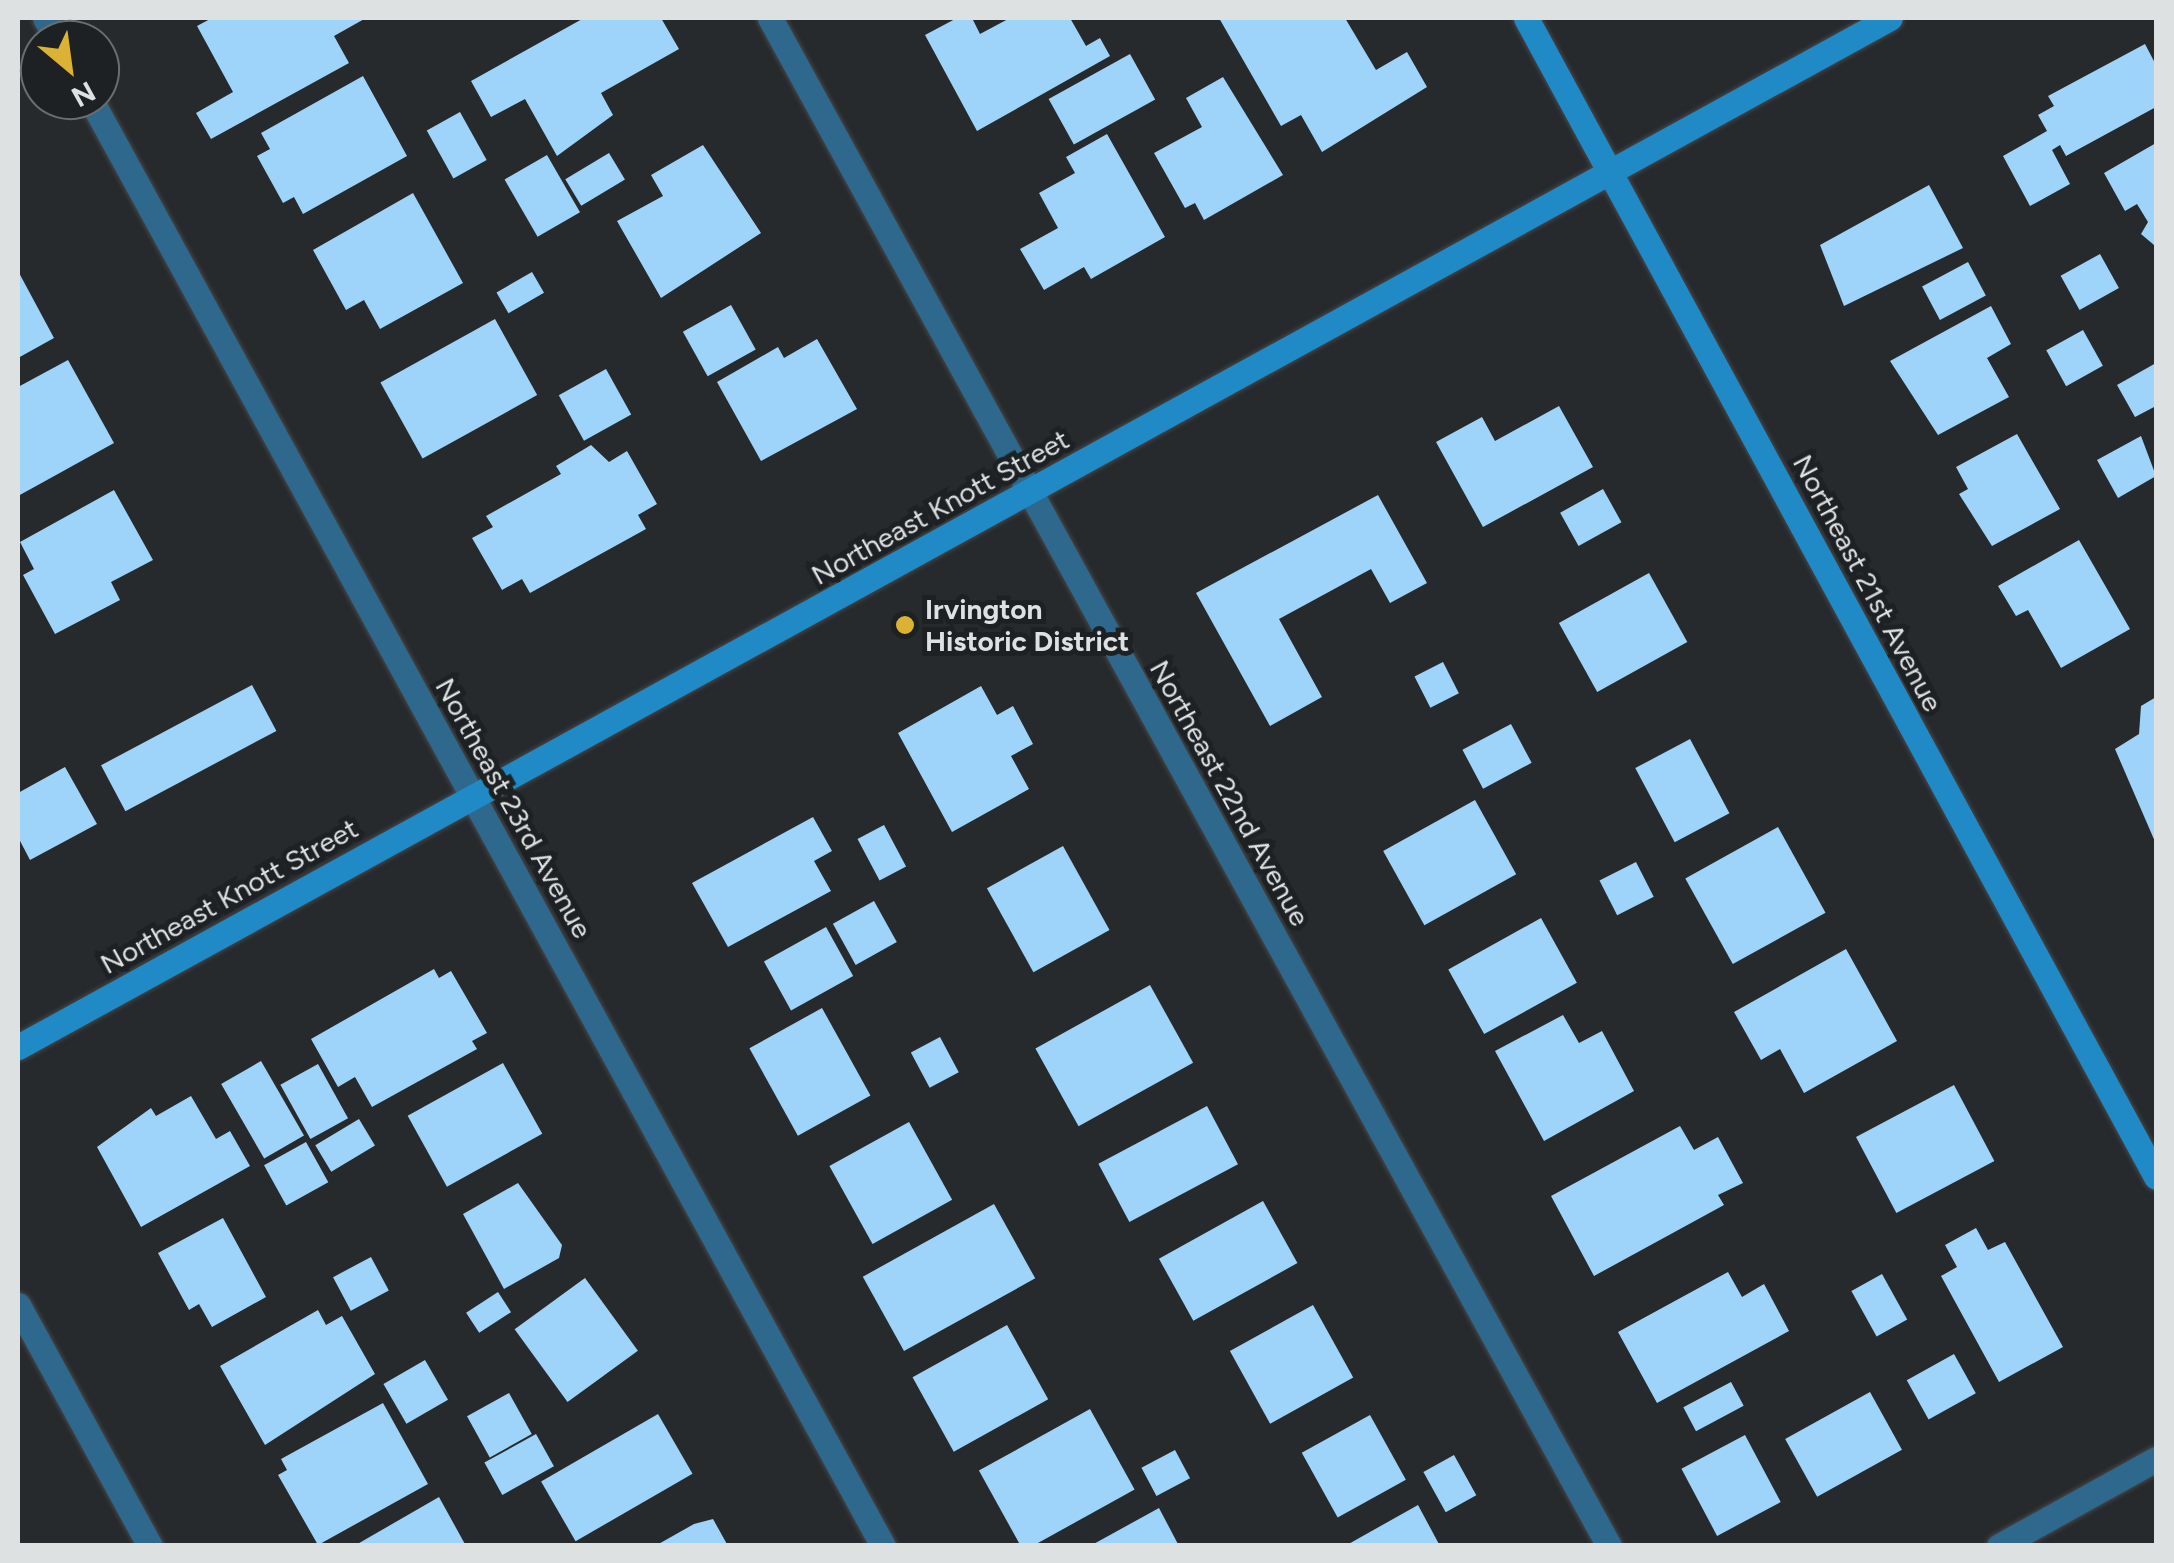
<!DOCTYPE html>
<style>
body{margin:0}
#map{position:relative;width:2174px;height:1563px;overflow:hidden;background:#272a2d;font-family:Figtree,sans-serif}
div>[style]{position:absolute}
.building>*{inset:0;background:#9fd4fa;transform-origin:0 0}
.roads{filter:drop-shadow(0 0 2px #44474a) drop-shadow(0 0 2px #44474a)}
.street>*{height:25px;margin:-12.5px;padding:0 12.5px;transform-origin:12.5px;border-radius:12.5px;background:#2e688d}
.secondary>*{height:25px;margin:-12.5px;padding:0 12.5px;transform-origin:12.5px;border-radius:12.5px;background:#208ac6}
.dots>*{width:28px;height:28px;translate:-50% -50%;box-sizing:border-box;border:5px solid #1d2123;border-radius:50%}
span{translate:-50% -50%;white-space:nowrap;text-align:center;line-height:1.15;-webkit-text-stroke:10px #1d2123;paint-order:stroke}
.street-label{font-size:28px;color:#dee1e2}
.poi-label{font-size:28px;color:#dee1e2;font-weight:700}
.left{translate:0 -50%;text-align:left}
.frame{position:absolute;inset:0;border:20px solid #dee1e2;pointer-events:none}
.north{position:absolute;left:20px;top:20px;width:100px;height:100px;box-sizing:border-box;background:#1d2123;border:2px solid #6a6e6f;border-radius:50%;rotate:151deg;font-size:28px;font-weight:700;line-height:40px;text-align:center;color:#dee1e2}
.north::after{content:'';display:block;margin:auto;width:35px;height:45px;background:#dbb233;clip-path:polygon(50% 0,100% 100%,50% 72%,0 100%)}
</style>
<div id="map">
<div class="building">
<i style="clip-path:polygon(212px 18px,366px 18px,334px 36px,349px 63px,211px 139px,196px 113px,233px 92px,197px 26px)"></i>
<i style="clip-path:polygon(584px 18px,661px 18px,679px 49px,601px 93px,613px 115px,557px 156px,525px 99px,491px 117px,471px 81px)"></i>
<i style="clip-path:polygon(957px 18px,972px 18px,980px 34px,1010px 18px,1070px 18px,1086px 46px,1100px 38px,1110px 56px,977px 131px,925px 35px)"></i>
<i style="clip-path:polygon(1219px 18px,1345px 18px,1376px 70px,1407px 52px,1427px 87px,1322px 152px,1301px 115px,1281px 126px)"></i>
<i style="clip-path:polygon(2145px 44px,2156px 65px,2156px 107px,2066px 156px,2060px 145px,2052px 150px,2070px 184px,2030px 206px,2003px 156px,2047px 131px,2038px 115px,2054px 106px,2048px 96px)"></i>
<i style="left:1130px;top:54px;width:52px;height:93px;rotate:61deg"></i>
<i style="clip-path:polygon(363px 76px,407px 156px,303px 214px,294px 197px,283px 203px,257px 156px,270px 149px,261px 133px)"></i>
<i style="clip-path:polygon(1223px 77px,1283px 175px,1204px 220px,1195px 203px,1185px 208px,1154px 153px,1202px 127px,1186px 98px)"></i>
<i style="left:460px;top:112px;width:55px;height:38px;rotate:61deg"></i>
<i style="clip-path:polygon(1107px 134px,1165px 237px,1091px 279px,1084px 267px,1044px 290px,1020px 249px,1058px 228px,1039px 193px,1075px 173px,1066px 157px)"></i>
<i style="clip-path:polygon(2156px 143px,2156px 244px,2154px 245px,2141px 234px,2148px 222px,2137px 204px,2125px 211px,2104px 173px)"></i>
<i style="clip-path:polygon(703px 145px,761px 233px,661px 298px,617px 221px,663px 196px,651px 175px)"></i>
<i style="left:609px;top:153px;width:31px;height:51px;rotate:59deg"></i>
<i style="left:547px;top:155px;width:66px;height:49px;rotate:60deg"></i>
<i style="clip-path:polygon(1929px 185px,1963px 248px,1844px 306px,1820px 245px)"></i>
<i style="clip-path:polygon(413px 193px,463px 283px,380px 329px,364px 300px,346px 310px,313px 250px)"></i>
<i style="left:2100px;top:254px;width:39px;height:45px;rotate:61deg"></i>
<i style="left:1968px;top:262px;width:38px;height:52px;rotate:62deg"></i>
<i style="clip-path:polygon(18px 271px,54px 338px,18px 358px)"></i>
<i style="left:532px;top:272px;width:24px;height:41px;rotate:60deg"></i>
<i style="left:731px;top:305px;width:51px;height:55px;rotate:61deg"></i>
<i style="clip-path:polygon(1991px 306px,2011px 344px,1987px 358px,2009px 397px,1938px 435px,1890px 361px)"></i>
<i style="left:495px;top:319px;width:87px;height:131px;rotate:61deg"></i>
<i style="left:2083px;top:330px;width:41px;height:42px;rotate:61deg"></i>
<i style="clip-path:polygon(817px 339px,857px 409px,761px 461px,717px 382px,778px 347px,784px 358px)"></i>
<i style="clip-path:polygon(68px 360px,114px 443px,18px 496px,18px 387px)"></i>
<i style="clip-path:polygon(2156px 363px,2156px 406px,2135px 417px,2117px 385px)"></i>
<i style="left:606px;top:369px;width:52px;height:54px;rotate:61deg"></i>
<i style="clip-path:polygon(1559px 406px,1593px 467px,1483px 527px,1436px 442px,1482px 417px,1495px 441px)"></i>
<i style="clip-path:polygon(2017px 434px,2060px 509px,1992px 546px,1959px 494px,1968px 489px,1956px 467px)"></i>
<i style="clip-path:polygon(2141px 436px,2156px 476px,2118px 498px,2097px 460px)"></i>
<i style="clip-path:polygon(591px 445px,609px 462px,627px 451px,657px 504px,638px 515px,646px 529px,530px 593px,522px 579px,502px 590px,472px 538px,493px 527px,486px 516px,561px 474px,556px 466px)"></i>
<i style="left:1603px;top:489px;width:38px;height:49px;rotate:61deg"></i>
<i style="clip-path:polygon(114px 490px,153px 560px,111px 582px,120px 600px,55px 634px,23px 575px,34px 569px,20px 542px)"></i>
<i style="clip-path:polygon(1378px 495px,1427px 583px,1390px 603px,1371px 569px,1279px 619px,1322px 697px,1270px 726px,1196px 593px)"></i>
<i style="clip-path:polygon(2079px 540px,2130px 629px,2061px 668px,2028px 610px,2016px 616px,1998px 586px)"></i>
<i style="left:1649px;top:573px;width:79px;height:103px;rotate:61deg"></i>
<i style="left:1443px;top:662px;width:35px;height:32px;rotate:63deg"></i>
<i style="left:252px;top:685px;width:52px;height:171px;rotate:62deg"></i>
<i style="clip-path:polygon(981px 686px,997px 715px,1013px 706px,1033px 744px,1011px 756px,1029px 789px,952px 832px,898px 733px)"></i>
<i style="clip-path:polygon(2156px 697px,2156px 844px,2115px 749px,2139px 734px,2141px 706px)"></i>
<i style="left:1511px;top:724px;width:44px;height:55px;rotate:62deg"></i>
<i style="left:1690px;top:739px;width:84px;height:62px;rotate:62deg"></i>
<i style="clip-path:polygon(65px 767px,97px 824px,30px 860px,18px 837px,18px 793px)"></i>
<i style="left:1475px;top:800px;width:85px;height:105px;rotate:61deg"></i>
<i style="clip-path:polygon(813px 817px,832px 851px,814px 861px,831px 891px,728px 947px,692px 883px)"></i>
<i style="left:884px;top:825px;width:47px;height:30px;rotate:62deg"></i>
<i style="left:1778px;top:827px;width:98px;height:106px;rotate:61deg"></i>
<i style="left:1063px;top:846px;width:96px;height:87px;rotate:61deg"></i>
<i style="left:1636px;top:862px;width:39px;height:41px;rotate:63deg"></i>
<i style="left:874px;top:901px;width:47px;height:47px;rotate:61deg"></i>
<i style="left:1541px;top:918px;width:74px;height:106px;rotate:61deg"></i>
<i style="left:826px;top:927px;width:56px;height:71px;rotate:61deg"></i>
<i style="clip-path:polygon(1846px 949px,1897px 1041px,1804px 1093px,1780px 1049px,1761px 1060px,1734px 1012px)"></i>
<i style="clip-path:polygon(434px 969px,439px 978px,451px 971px,487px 1033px,472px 1041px,477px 1049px,372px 1107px,355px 1077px,338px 1087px,311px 1039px)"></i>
<i style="left:1150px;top:985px;width:89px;height:131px;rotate:61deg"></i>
<i style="left:822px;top:1008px;width:100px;height:83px;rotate:61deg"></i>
<i style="clip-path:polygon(1563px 1015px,1579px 1043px,1602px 1031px,1634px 1091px,1544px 1141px,1495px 1051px)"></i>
<i style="left:940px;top:1037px;width:40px;height:33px;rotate:62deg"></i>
<i style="left:261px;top:1061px;width:86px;height:46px;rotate:60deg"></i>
<i style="left:503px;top:1063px;width:81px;height:109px;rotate:61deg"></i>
<i style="left:318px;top:1064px;width:62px;height:43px;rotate:61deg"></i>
<i style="left:1954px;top:1085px;width:86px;height:111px;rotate:62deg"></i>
<i style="clip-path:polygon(191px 1096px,216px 1139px,230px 1131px,250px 1166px,141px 1227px,97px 1147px,151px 1108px,156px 1116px)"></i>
<i style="left:1207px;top:1106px;width:66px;height:123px;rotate:62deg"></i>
<i style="left:359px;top:1119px;width:31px;height:51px;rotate:59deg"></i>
<i style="left:909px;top:1122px;width:89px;height:91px;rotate:61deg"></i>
<i style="clip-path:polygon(1680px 1126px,1694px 1150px,1718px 1137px,1743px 1183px,1718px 1195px,1724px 1205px,1594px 1276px,1551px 1196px)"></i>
<i style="left:306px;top:1142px;width:46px;height:48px;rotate:61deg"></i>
<i style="clip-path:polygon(518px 1183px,562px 1245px,559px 1258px,504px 1289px,463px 1214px)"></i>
<i style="left:1263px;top:1201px;width:71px;height:119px;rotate:61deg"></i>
<i style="left:994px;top:1204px;width:85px;height:150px;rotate:61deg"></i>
<i style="clip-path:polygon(223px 1218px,266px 1297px,212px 1327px,199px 1304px,189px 1310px,158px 1253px)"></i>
<i style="clip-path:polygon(1976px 1228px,1988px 1250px,2005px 1242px,2063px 1347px,1999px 1382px,1941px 1276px,1957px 1267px,1945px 1245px)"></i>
<i style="left:371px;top:1257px;width:38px;height:43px;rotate:62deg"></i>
<i style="clip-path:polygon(1728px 1272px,1742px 1297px,1764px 1284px,1789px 1331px,1657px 1403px,1618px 1332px)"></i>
<i style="left:1882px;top:1274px;width:52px;height:35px;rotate:61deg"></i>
<i style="left:585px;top:1278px;width:90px;height:87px;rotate:54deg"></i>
<i style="left:498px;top:1292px;width:24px;height:38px;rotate:57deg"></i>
<i style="left:1313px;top:1305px;width:83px;height:95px;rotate:61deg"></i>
<i style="clip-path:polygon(318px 1310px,326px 1325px,342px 1316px,375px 1374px,265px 1445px,220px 1366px)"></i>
<i style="left:1007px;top:1325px;width:85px;height:108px;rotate:61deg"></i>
<i style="left:1954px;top:1354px;width:45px;height:54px;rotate:61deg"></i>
<i style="left:425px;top:1360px;width:46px;height:48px;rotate:60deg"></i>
<i style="left:1731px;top:1382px;width:27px;height:54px;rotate:62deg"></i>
<i style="left:1870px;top:1392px;width:66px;height:97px;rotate:61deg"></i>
<i style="left:509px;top:1393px;width:47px;height:48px;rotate:61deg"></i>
<i style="clip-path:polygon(383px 1403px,428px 1484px,318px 1545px,278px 1475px,287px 1470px,281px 1459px)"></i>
<i style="left:1090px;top:1409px;width:92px;height:127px;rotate:61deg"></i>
<i style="left:658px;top:1414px;width:69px;height:135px;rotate:60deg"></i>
<i style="left:1370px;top:1415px;width:74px;height:78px;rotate:61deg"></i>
<i style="left:536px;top:1434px;width:37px;height:59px;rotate:61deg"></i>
<i style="left:1745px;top:1435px;width:76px;height:72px;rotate:62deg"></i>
<i style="left:1175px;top:1450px;width:32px;height:38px;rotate:62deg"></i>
<i style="left:1454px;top:1455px;width:46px;height:35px;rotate:61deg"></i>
<i style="clip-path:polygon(439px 1497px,466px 1546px,354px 1546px)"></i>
<i style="clip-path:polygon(1418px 1505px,1440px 1546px,1345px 1546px)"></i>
<i style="clip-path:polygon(1159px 1508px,1179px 1546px,1090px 1546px)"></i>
<i style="clip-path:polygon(713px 1519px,728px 1546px,655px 1546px,694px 1524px)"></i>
</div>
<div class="roads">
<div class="street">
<i style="left:45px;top:18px;width:26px;rotate:59deg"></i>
<i style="left:770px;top:18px;width:1743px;rotate:61.23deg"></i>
<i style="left:91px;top:100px;width:1649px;rotate:61.29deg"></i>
<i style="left:18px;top:1305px;width:275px;rotate:61.3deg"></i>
<i style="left:1999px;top:1546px;width:179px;rotate:-29deg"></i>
</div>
<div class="secondary">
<i style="left:1526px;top:18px;width:1319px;rotate:61.47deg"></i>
<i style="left:18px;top:1047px;width:2136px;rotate:-28.8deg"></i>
</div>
</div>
<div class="dots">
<i style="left:905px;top:625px;background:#dbb233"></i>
</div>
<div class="street-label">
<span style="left:940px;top:507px;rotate:-29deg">Northeast Knott Street</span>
<span style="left:1868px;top:583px;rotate:62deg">Northeast 21st Avenue</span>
<span style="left:1230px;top:793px;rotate:61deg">Northeast 22nd Avenue</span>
<span style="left:514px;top:808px;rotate:61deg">Northeast 23rd Avenue</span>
<span style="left:229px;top:896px;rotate:-29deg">Northeast Knott Street</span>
</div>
<div class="poi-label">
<span class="left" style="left:925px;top:625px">Irvington<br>Historic District</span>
</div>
<div class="frame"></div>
<div class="north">N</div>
</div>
